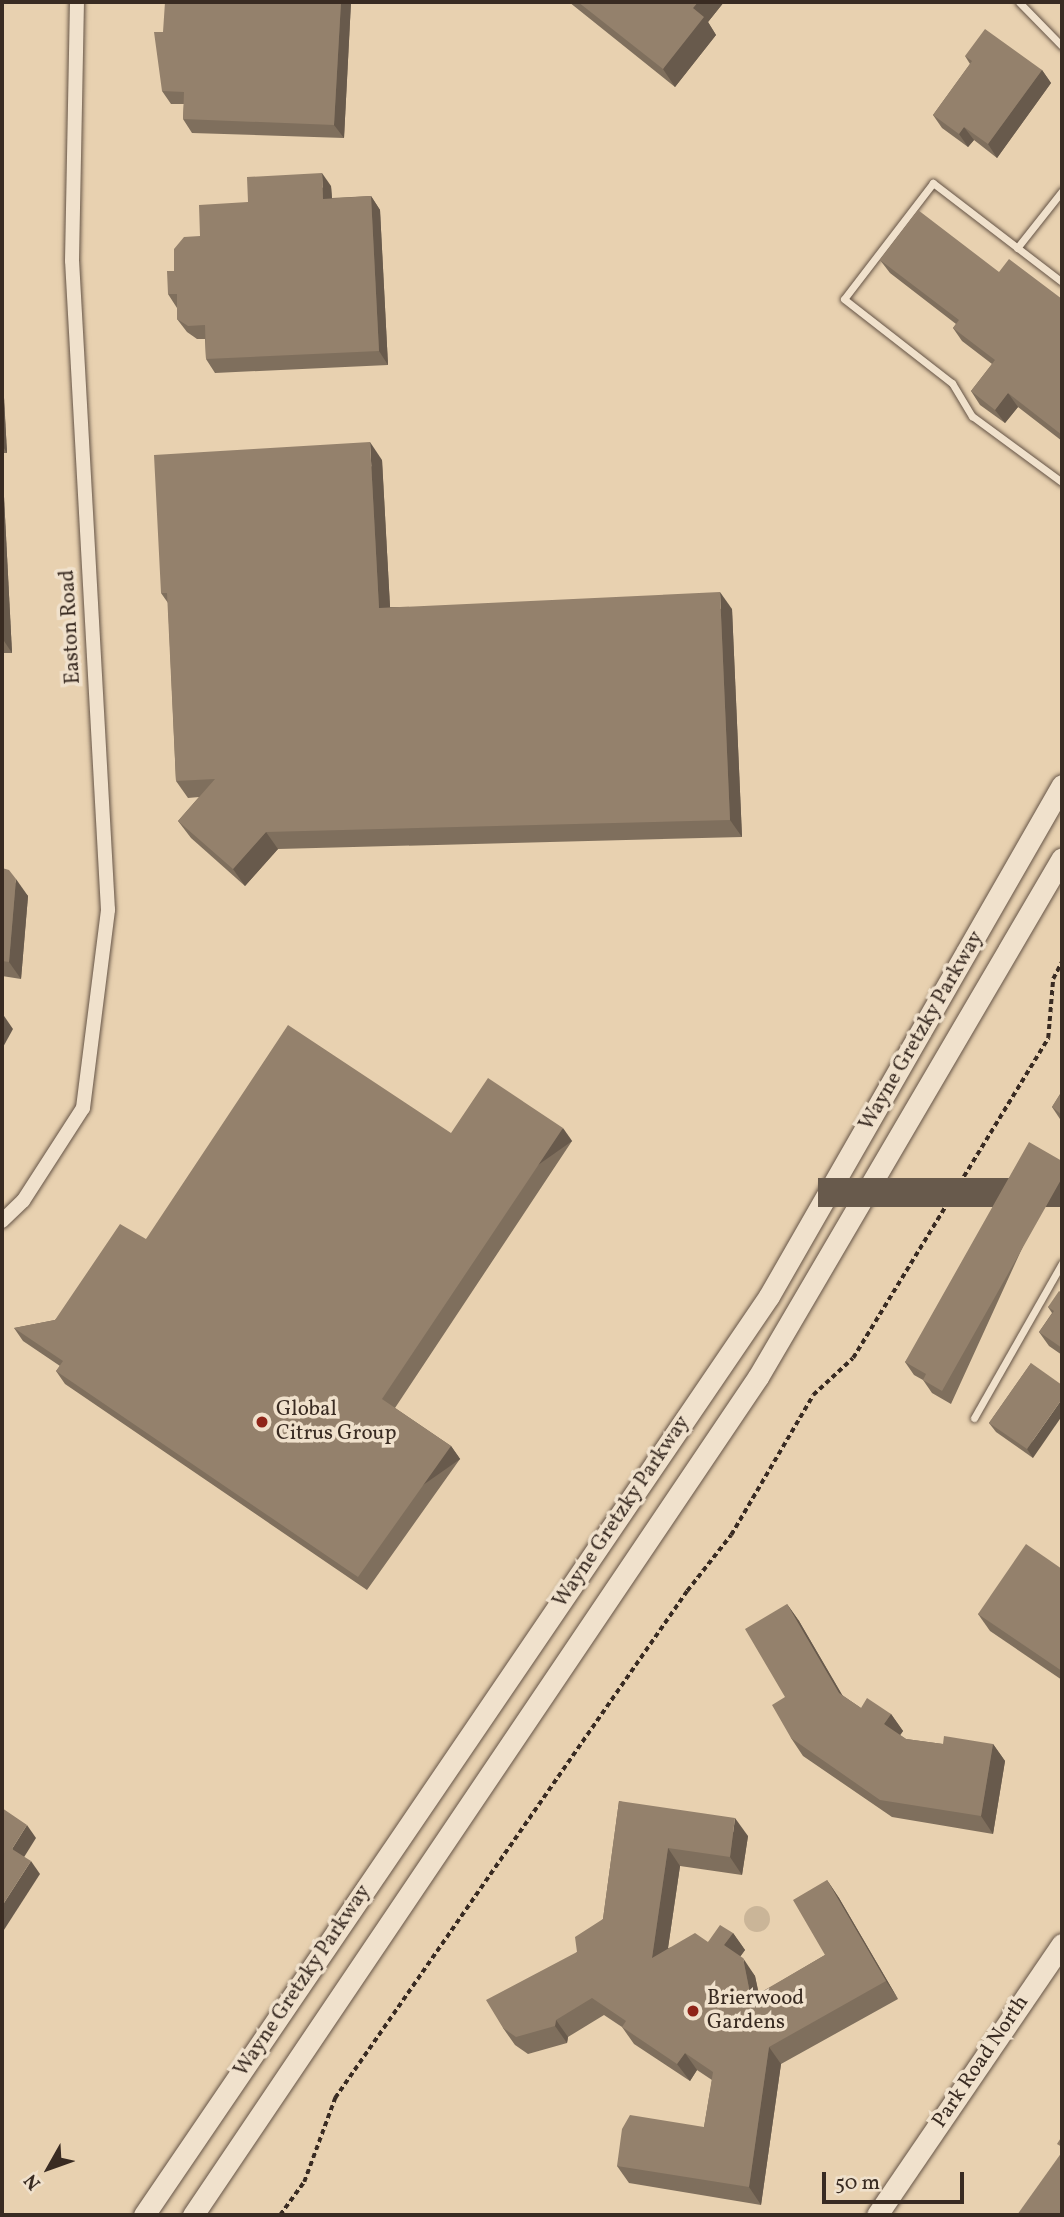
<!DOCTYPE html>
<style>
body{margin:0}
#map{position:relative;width:1064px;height:2217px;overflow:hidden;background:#e8d1b0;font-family:Vollkorn,serif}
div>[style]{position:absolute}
.green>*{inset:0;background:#cab598}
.round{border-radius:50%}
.path>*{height:3.5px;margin-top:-1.75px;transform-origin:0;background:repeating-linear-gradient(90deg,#392b22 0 5px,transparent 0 8.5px)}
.roads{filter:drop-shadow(0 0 2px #655446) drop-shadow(0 0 2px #655446)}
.service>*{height:7px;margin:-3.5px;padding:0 3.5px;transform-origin:3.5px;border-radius:3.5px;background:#f0e1cc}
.minor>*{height:14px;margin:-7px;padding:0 7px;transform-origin:7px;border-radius:7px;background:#f0e1cc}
.secondary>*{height:21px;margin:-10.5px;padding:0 10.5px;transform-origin:10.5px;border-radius:10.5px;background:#f0e1cc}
.wall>*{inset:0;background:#7f6f5d}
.shaded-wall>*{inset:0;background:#685a4c;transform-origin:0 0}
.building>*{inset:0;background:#94816c}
.dots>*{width:19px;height:19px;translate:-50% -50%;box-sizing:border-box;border:4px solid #f0e1cc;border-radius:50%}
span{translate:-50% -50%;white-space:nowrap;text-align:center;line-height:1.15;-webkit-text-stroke:7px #f0e1cc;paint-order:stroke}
.street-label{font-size:21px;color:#392b22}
.poi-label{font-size:21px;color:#392b22}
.left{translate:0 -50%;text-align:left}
.frame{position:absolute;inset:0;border:4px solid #392b22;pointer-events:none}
.north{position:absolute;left:14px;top:2133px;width:70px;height:70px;-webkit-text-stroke:5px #f0e1cc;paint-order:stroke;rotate:230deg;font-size:19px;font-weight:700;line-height:28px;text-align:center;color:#392b22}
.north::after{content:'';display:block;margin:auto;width:24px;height:32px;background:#392b22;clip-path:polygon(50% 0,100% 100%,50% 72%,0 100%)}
.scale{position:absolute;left:822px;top:2172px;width:142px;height:32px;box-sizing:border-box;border:4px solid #392b22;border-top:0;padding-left:9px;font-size:21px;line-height:24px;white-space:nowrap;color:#392b22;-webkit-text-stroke:5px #f0e1cc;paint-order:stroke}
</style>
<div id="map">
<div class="green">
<i class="round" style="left:744px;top:1906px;width:26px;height:26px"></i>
</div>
<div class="path">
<i style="left:280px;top:2215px;width:41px;rotate:-54deg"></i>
<i style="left:304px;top:2182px;width:90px;rotate:-69.7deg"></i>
<i style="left:335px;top:2098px;width:617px;rotate:-55.23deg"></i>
<i style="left:687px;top:1591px;width:71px;rotate:-51.8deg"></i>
<i style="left:731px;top:1535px;width:162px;rotate:-59.6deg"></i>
<i style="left:813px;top:1395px;width:54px;rotate:-42.8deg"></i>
<i style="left:853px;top:1358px;width:375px;rotate:-58.6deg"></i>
<i style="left:1048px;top:1038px;width:59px;rotate:-85.2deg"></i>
<i style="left:1053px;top:979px;width:20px;rotate:-63deg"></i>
</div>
<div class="roads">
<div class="service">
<i style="left:1019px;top:2px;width:62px;rotate:45.7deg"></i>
<i style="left:1017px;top:248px;width:73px;rotate:-51.7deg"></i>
<i style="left:1062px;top:282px;width:163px;rotate:-142.5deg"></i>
<i style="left:933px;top:183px;width:146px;rotate:127.5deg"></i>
<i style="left:844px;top:299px;width:137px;rotate:37.9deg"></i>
<i style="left:952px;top:383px;width:39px;rotate:59deg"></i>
<i style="left:972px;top:416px;width:112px;rotate:36.3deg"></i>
<i style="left:974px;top:1418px;width:178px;rotate:-60.4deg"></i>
</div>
<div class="minor">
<i style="left:2px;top:1221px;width:29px;rotate:-44deg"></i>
<i style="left:23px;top:1201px;width:111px;rotate:-57.2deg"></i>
<i style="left:83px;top:1108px;width:200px;rotate:-82.8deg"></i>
<i style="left:108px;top:910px;width:650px;rotate:-93.17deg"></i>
<i style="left:72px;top:261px;width:259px;rotate:-88.9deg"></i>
</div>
<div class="secondary">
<i style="left:144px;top:2215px;width:1111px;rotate:-55.78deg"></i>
<i style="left:769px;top:1296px;width:589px;rotate:-60.17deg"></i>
<i style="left:193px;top:2215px;width:1011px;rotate:-56.01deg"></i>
<i style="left:758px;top:1377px;width:601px;rotate:-59.64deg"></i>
<i style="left:877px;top:2215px;width:328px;rotate:-55.7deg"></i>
</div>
</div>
<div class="wall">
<i style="clip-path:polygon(351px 2px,344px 138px,192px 133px,183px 119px,184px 104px,171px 104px,162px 91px,163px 32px)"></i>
<i style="clip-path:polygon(569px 2px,724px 2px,708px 22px,716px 35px,675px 87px)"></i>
<i style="clip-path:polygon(965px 56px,1042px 70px,1051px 83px,997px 158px,974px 140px,968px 147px,942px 128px,933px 115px,970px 64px)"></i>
<i style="clip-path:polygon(331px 186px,332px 198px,371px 196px,380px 210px,388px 365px,215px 373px,206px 359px,205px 339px,197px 339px,187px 332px,177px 319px,177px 308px,168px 294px,174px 271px,200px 236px,248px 202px)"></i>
<i style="clip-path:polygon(880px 260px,999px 272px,1062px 299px,1062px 441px,1018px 407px,1005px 423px,980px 405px,971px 391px,992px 364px,962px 341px,953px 328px,956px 324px,890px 273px)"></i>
<i style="clip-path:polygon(2px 395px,4px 398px,7px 453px,2px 453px)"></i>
<i style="clip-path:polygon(2px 458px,12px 653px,2px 653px)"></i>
<i style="clip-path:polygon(382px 460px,390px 607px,732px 609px,742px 837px,278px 849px,245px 886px,191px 838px,178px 821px,199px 797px,188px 798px,176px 781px,168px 603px,161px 593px)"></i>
<i style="clip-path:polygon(2px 868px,28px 896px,21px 979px,2px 976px)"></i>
<i style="clip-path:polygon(1062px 1091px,1062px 1122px,1052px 1107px)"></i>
<i style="clip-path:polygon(451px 1133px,572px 1141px,395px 1408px,451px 1446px,460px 1459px,367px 1590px,65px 1384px,56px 1371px,60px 1366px,23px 1341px,14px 1328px,55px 1320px,146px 1239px)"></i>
<i style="clip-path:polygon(1062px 1161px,951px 1404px,932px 1393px,923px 1380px,914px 1375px,905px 1362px)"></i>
<i style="clip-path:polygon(1062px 1293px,1062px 1355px,1049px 1346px,1039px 1332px,1052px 1313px,1048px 1307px)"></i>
<i style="clip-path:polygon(1031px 1363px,1033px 1458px,996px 1432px,989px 1423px)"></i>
<i style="clip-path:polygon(1062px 1569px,1062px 1680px,990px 1631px,978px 1614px)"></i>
<i style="clip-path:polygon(787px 1604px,799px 1621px,842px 1695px,861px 1708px,891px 1714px,903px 1731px,900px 1735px,906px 1739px,943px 1744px,993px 1744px,1005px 1761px,993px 1834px,892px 1817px,803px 1756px,791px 1738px,785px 1697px)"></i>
<i style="clip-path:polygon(619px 1801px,748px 1836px,742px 1875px,680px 1866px,668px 1948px,708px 1942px,733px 1933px,745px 1950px,740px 1957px,755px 1976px,759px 1994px,825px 1955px,827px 1880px,839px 1898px,898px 1999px,781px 2064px,761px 2205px,629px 2183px,617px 2166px,704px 2127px,712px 2080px,697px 2070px,690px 2081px,634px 2044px,622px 2027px,604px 2015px,568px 2037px,567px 2043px,528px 2054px,515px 2045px,503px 2028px,577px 1952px,603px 1919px)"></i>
</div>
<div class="shaded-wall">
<i style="clip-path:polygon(341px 2px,351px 2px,344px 138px,334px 125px)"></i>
<i style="clip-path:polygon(698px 2px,724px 2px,708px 22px,716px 35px,675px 87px,663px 69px,693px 8px)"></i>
<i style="clip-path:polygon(1042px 70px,1051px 83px,997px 158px,988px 144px)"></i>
<i style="clip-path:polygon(964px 127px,974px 140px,968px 147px,959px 134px)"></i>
<i style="clip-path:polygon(322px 173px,331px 186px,333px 212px,323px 199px)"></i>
<i style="clip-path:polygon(371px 196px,380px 210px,388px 365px,379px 351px)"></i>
<i style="clip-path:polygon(2px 307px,3px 331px,2px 328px)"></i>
<i style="clip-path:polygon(1008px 393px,1018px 407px,1005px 423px,995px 410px)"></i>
<i style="clip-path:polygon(2px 395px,4px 398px,7px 453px,2px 445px)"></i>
<i style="clip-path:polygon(370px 442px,382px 460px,391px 625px,379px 608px)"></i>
<i style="clip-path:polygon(2px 458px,12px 653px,2px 638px)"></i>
<i style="clip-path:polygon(720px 592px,732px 609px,742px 837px,730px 820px)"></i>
<i style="clip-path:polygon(266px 832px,278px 849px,245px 886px,233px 869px)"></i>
<i style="clip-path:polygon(16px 879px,28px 896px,21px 979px,9px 962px)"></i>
<i style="clip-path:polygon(2px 1013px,13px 1029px,2px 1049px)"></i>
<i style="left:563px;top:1128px;width:16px;height:326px;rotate:55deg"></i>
<i style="left:1062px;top:1178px;width:29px;height:244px;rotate:90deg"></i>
<i style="clip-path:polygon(1062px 1399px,1062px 1416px,1033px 1458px,1027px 1449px)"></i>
<i style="left:451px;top:1446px;width:16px;height:161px;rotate:55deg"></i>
<i style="clip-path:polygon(787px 1604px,799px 1621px,851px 1710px,839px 1693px)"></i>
<i style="clip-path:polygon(891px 1714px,903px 1731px,896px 1741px,884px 1724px)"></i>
<i style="clip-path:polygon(993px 1744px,1005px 1761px,993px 1834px,981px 1816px)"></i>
<i style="clip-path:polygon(735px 1818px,748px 1836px,742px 1875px,730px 1857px)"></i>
<i style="clip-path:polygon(27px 1825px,36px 1838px,21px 1862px,12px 1849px)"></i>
<i style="clip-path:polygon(668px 1848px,680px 1866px,664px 1975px,652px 1958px)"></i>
<i style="clip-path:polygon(31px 1861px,40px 1874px,2px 1933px,2px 1906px)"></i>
<i style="clip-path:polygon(827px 1880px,839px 1898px,898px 1999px,886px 1981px)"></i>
<i style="clip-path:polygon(733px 1933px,745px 1950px,736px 1962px,724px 1945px)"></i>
<i style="clip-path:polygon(743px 1958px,755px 1976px,763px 2016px,751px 1998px)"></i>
<i style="clip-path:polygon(556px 2020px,568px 2037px,567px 2043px,555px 2026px)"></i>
<i style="clip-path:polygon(769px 2047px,781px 2064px,761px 2205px,749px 2187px)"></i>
<i style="clip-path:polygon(685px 2053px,697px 2070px,690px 2081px,677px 2064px)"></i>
</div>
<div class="building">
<i style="clip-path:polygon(165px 2px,341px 2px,334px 125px,183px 119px,184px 92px,162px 91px,154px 32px,163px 32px)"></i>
<i style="clip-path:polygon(578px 2px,698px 2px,693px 8px,704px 17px,663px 69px)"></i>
<i style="clip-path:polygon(985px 29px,1042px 70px,988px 144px,964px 127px,959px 134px,933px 115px,972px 61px,965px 56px)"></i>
<i style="clip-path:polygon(322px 173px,323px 199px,371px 196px,379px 351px,206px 359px,205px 325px,188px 326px,177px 319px,177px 294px,168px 294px,167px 271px,174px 271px,174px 249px,184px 237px,200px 236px,199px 205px,248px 202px,247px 177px)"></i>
<i style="clip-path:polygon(918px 210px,999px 272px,1009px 259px,1062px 299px,1062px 435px,1008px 393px,995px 410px,971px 391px,995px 360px,953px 328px,959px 320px,880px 260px)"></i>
<i style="clip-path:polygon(370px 442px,379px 608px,720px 592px,730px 820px,266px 832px,233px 869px,178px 821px,215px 779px,176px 781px,167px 593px,161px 593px,154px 455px)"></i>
<i style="clip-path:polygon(2px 868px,9px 870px,16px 879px,9px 962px,2px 961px)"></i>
<i style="clip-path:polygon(288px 1025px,451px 1133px,488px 1078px,563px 1128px,382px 1399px,451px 1446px,358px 1577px,56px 1371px,63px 1361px,14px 1328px,55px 1320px,120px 1224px,146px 1239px)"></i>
<i style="clip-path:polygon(1062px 1091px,1062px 1115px,1052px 1107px)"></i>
<i style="clip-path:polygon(1029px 1142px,1062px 1161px,1062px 1178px,942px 1391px,923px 1380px,926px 1374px,905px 1362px)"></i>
<i style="clip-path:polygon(1059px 1291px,1062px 1293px,1062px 1348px,1039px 1332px,1054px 1311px,1048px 1307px)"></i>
<i style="clip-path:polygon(1031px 1363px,1062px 1385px,1062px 1399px,1027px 1449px,989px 1423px)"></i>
<i style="clip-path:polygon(1026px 1544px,1062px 1569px,1062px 1671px,978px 1614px)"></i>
<i style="clip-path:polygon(787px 1604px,839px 1693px,861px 1708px,867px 1698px,891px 1714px,884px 1724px,906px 1739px,943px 1744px,944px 1736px,993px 1744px,981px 1816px,880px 1800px,791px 1738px,772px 1705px,785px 1697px,745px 1629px)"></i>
<i style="clip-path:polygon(619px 1801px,735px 1818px,730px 1857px,668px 1848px,652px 1958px,695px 1933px,708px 1942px,720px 1925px,733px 1933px,724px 1945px,743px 1958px,751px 1998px,825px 1955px,793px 1900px,827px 1880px,886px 1981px,769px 2047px,749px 2187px,617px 2166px,622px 2129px,630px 2115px,704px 2127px,713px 2072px,685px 2053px,677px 2064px,622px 2027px,626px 2021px,592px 1998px,556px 2020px,555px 2026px,516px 2037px,503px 2028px,486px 2000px,577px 1952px,575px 1937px,603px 1919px)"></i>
<i style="clip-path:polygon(2px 1808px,27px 1825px,12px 1849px,31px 1861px,2px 1906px)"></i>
<i style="clip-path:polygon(1062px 2136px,1062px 2147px,1057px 2144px)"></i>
<i style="clip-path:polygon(1062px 2152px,1062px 2215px,1017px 2215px)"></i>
</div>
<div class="dots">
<i style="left:262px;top:1422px;background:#8f2418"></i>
<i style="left:693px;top:2011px;background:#8f2418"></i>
</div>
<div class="street-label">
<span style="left:71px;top:627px;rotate:-93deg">Easton Road</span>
<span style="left:922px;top:1031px;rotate:-60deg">Wayne Gretzky Parkway</span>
<span style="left:622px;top:1512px;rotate:-56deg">Wayne Gretzky Parkway</span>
<span style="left:303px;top:1981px;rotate:-56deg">Wayne Gretzky Parkway</span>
<span style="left:981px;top:2062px;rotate:-56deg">Park Road North</span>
</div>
<div class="poi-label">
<span class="left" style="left:276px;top:1422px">Global<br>Citrus Group</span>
<span class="left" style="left:707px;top:2011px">Brierwood<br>Gardens</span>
</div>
<div class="frame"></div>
<div class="north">N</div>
<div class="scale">50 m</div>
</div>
